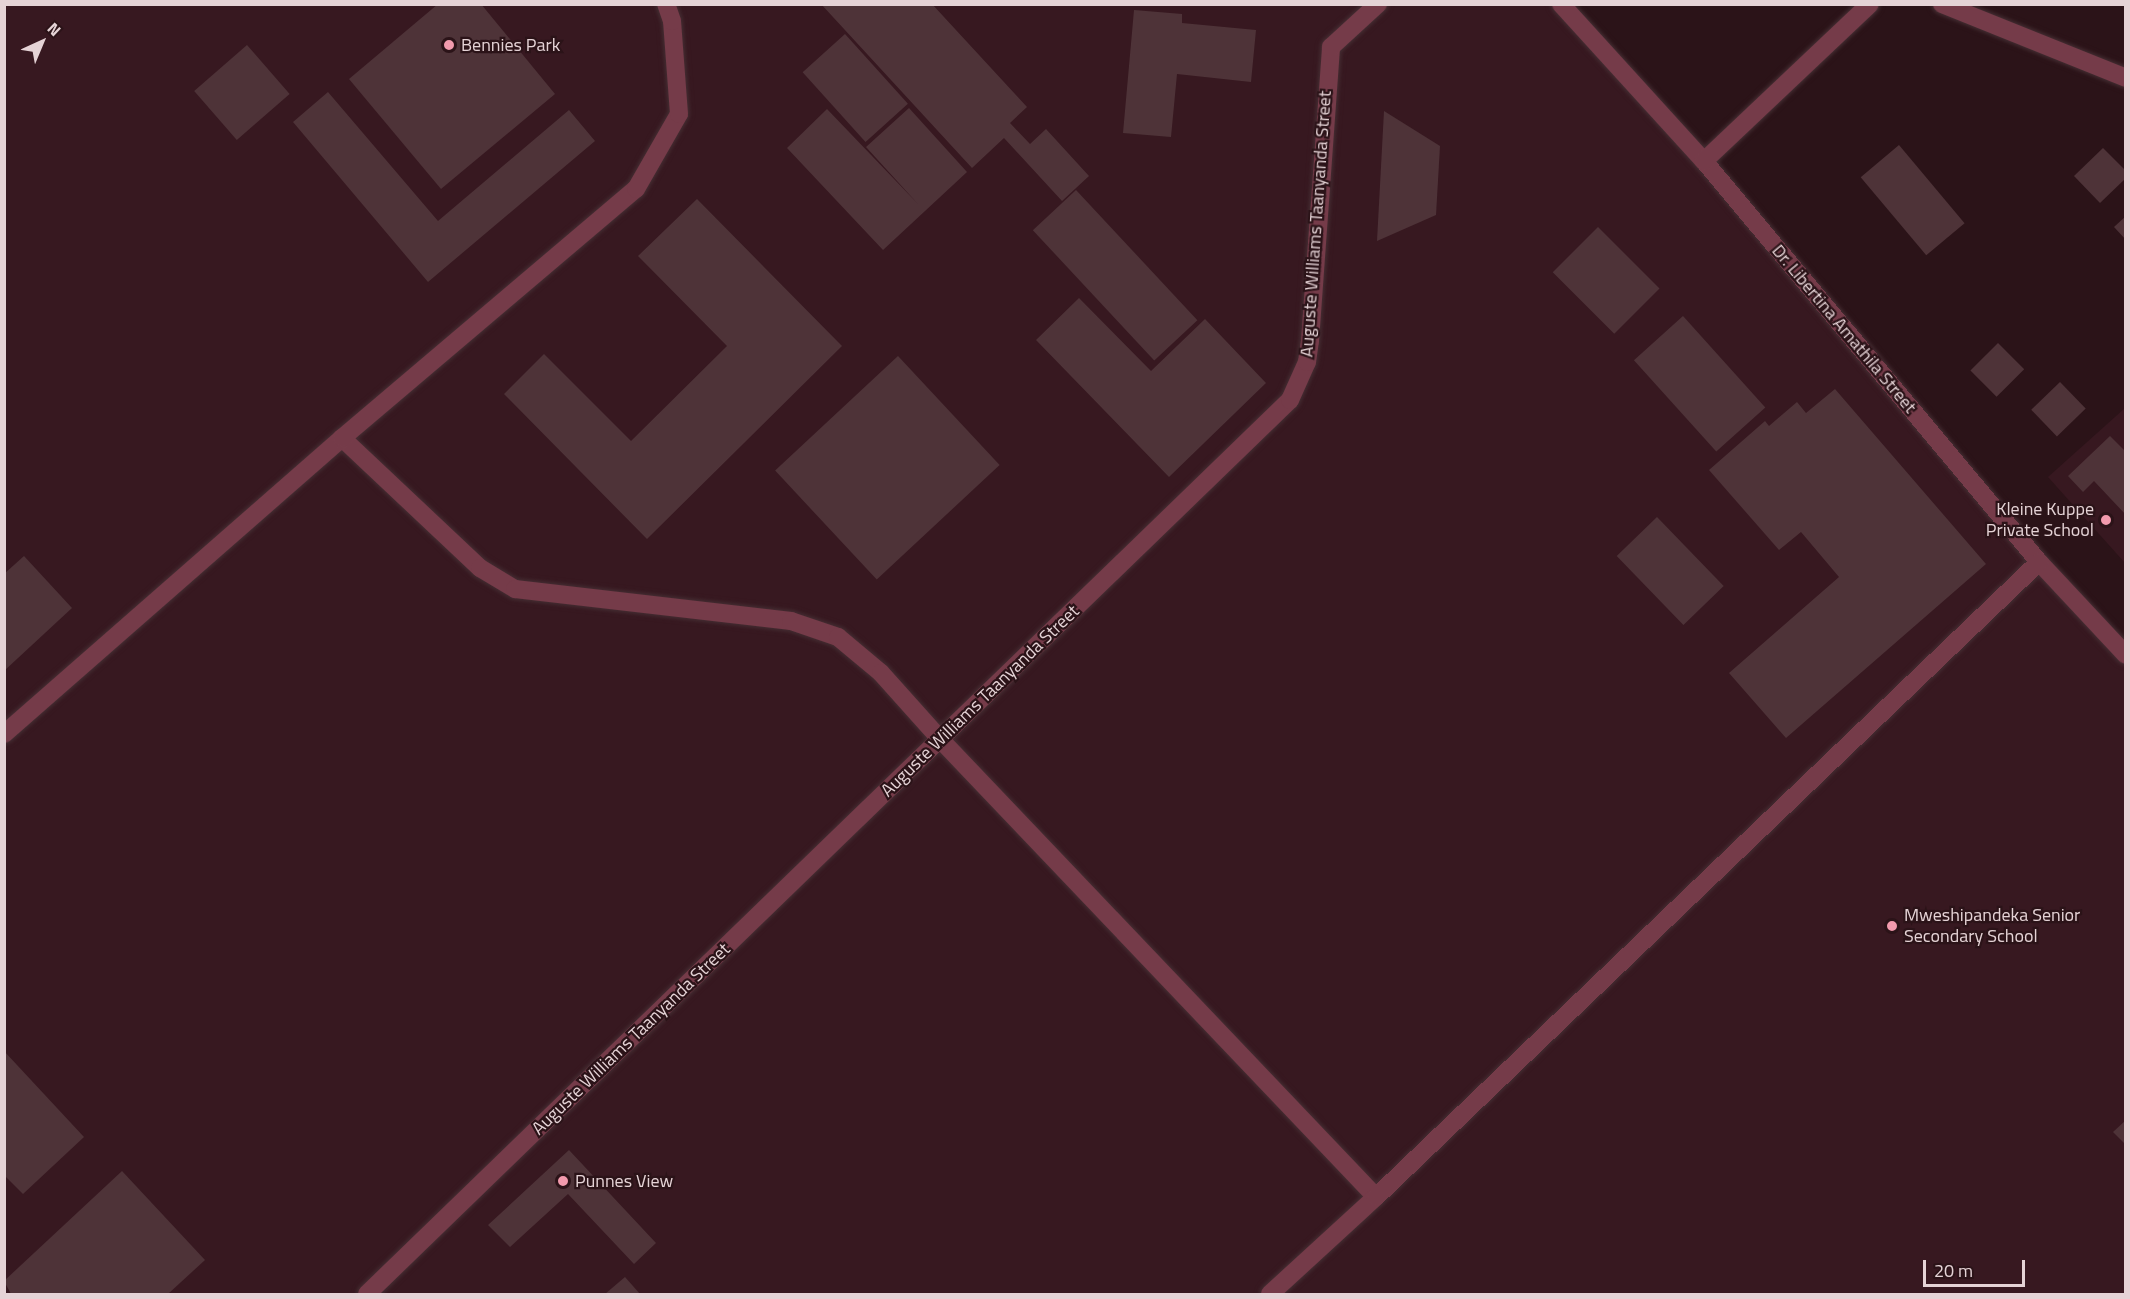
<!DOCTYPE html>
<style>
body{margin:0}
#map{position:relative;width:2130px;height:1299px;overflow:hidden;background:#2b1318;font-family:"Titillium Web",sans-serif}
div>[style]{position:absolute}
.built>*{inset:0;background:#371820}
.building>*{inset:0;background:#4e3338;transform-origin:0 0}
.roads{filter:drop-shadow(0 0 2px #452e33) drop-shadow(0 0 2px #452e33)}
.lane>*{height:18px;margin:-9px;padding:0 9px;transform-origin:9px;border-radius:9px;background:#753b49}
.street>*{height:18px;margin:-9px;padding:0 9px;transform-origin:9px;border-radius:9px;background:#753b49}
.dots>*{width:16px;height:16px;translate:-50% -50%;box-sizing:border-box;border:3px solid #2b1318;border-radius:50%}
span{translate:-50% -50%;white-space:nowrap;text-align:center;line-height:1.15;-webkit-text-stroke:4.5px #2b1318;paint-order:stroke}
.poi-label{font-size:18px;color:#e5d3d6}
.left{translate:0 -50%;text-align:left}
.right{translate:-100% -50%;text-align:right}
.street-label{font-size:18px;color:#e5d3d6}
.frame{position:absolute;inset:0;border:6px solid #e5d3d6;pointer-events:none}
.north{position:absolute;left:12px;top:12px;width:60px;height:60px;-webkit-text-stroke:4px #2b1318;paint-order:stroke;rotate:44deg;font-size:16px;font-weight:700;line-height:24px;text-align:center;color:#e5d3d6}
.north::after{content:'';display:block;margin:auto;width:21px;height:27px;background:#e5d3d6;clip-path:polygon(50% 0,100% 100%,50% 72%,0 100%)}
.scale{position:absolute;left:1923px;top:1260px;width:102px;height:27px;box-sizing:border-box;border:3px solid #e5d3d6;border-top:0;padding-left:8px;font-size:18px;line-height:21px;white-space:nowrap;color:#e5d3d6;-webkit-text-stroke:4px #2b1318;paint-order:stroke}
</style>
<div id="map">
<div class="built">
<i style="clip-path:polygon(5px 5px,1561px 5px,2125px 655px,2125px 1294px,5px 1294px)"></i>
<i style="clip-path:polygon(2125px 408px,2125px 563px,2048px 477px)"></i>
</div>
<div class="building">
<i style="clip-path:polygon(438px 4px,481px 4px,555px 94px,441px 189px,349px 79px)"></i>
<i style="clip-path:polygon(821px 4px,932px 4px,1027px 107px,1010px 123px,1030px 144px,1046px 129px,1089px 176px,1062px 201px,1004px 138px,972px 168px)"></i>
<i style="clip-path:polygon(1134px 10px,1182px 14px,1182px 23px,1256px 30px,1251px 82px,1177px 74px,1171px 137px,1123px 133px)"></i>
<i style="left:845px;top:34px;width:94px;height:57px;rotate:48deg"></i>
<i style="left:247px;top:45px;width:65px;height:70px;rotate:49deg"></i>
<i style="clip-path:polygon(328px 92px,438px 221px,569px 110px,595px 141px,428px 282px,293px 122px)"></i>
<i style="clip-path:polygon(909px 108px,967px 172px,883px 250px,787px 148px,827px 109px,918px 204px,866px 147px)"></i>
<i style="clip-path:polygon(1384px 111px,1440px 146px,1436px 215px,1377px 241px)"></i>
<i style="left:1899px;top:145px;width:102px;height:50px;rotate:50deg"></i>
<i style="clip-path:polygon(2103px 148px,2126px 171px,2126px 178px,2100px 203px,2074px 176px)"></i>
<i style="left:1076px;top:190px;width:178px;height:59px;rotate:47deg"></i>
<i style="clip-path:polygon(697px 199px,842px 346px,647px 539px,504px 394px,544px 354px,631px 441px,727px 346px,638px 256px)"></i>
<i style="clip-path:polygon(2126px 216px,2126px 240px,2114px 227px)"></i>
<i style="left:1598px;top:227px;width:87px;height:64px;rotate:45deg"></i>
<i style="clip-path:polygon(1079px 298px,1151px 371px,1205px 319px,1266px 383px,1169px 477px,1036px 340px)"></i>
<i style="left:1683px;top:316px;width:123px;height:66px;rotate:48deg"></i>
<i style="left:1998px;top:343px;width:37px;height:39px;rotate:45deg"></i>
<i style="left:898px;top:356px;width:149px;height:168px;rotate:47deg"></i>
<i style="left:2060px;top:382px;width:37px;height:40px;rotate:46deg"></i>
<i style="clip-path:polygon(1835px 389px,1986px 564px,1786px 738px,1729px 673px,1839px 577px,1801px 532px,1779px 550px,1709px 470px,1765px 421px,1769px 426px,1797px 402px,1806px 413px)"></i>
<i style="clip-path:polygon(2110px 436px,2126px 452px,2126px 515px,2094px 481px,2083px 492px,2068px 476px)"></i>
<i style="left:1657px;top:517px;width:96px;height:56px;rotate:46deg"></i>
<i style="clip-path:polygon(24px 556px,72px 608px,4px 671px,4px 574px)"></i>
<i style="clip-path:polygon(4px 1051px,84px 1137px,23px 1194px,4px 1175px)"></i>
<i style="clip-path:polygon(2126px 1120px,2126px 1145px,2113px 1132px)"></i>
<i style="clip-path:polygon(569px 1150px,656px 1243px,634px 1264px,568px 1194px,510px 1247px,488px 1225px)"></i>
<i style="clip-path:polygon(122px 1171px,205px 1260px,168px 1294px,11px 1294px,4px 1281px)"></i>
<i style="clip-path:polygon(625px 1277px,640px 1294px,605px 1294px)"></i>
</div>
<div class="roads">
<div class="lane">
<i style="left:342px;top:438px;width:190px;rotate:43.3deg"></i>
<i style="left:480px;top:568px;width:41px;rotate:31deg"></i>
<i style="left:515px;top:589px;width:278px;rotate:6.6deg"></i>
<i style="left:791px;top:621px;width:50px;rotate:18.8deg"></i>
<i style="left:838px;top:637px;width:56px;rotate:39.9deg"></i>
<i style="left:881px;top:673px;width:89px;rotate:48.2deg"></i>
<i style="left:4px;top:734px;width:449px;rotate:-41.2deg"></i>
<i style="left:342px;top:438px;width:385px;rotate:-40.3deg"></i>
<i style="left:636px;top:189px;width:86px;rotate:-60.2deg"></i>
<i style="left:679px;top:114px;width:93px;rotate:-94.3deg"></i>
<i style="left:672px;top:21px;width:18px;rotate:-109deg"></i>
</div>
<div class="street">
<i style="left:1561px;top:4px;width:212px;rotate:47.7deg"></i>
<i style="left:1704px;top:161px;width:523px;rotate:50.12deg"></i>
<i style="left:2039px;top:562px;width:127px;rotate:46.9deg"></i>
<i style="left:1942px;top:4px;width:198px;rotate:21.9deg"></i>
<i style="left:1704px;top:161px;width:228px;rotate:-43.4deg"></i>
<i style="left:940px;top:739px;width:632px;rotate:46.41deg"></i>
<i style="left:367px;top:1294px;width:1285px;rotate:-44.09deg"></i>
<i style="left:1290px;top:400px;width:42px;rotate:-65.9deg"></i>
<i style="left:1307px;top:362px;width:21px;rotate:-82deg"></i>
<i style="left:1310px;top:341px;width:295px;rotate:-85.9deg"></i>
<i style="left:1331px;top:47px;width:64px;rotate:-42.5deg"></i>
<i style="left:1270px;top:1294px;width:144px;rotate:-42.5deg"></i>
<i style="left:1376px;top:1197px;width:918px;rotate:-43.76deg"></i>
</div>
</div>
<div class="dots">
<i style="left:449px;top:45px;background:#f29aad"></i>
<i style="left:2106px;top:520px;background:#f29aad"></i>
<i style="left:1892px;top:926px;background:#f29aad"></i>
<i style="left:563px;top:1181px;background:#f29aad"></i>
</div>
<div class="poi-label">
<span class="left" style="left:461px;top:45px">Bennies Park</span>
<span class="right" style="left:2094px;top:520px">Kleine Kuppe<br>Private School</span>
<span class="left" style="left:1904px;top:926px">Mweshipandeka Senior<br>Secondary School</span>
<span class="left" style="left:575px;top:1181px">Punnes View</span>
</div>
<div class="street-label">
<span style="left:1316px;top:224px;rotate:-86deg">Auguste Williams Taanyanda Street</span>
<span style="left:1844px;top:329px;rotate:50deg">Dr. Libertina Amathila Street</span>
<span style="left:980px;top:701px;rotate:-44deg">Auguste Williams Taanyanda Street</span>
<span style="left:631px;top:1039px;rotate:-44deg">Auguste Williams Taanyanda Street</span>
</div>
<div class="frame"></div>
<div class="north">N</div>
<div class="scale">20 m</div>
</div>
